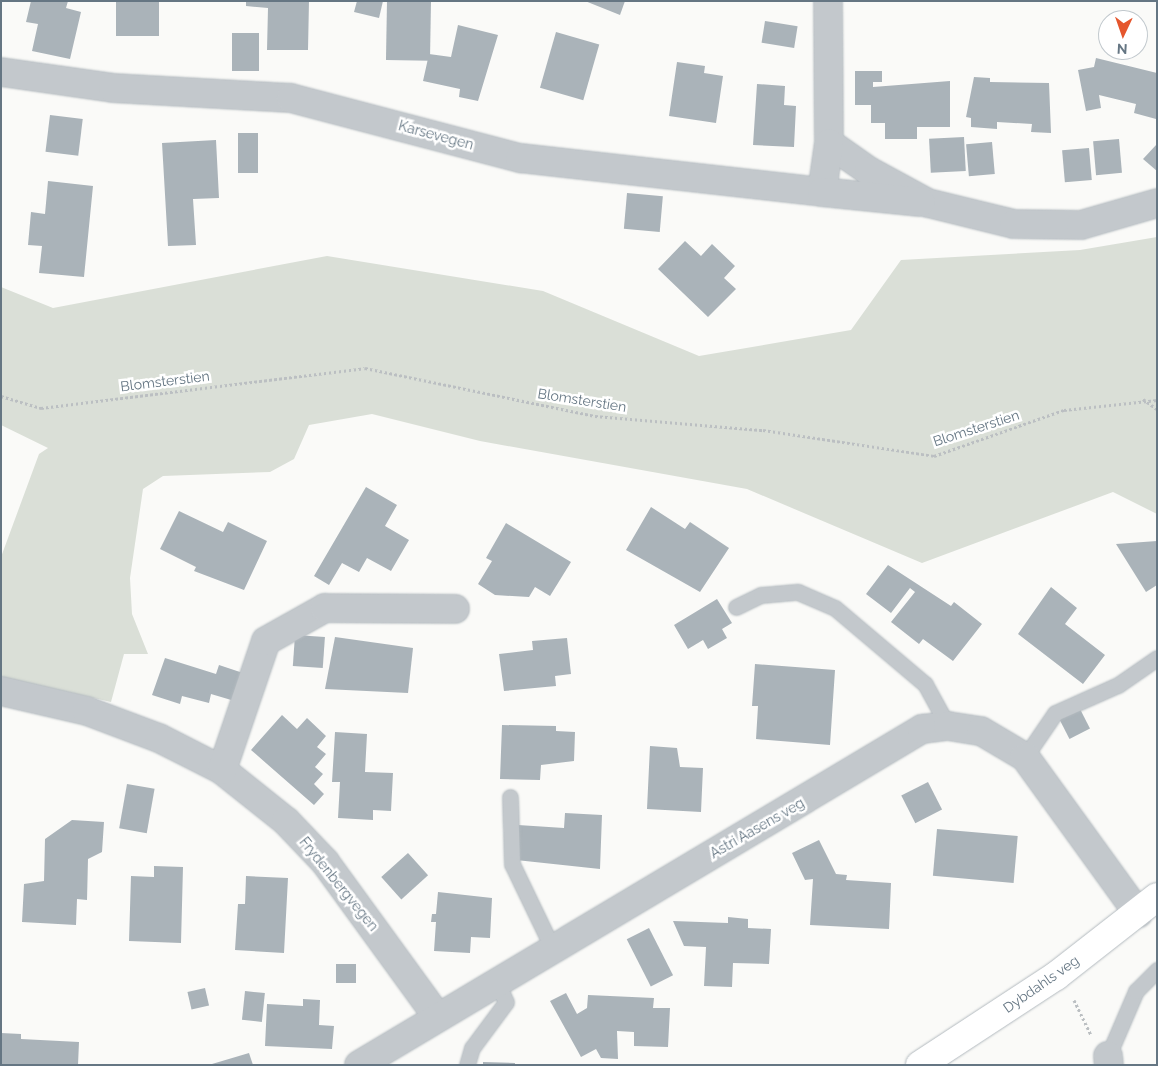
<!DOCTYPE html>
<style>
body{margin:0}
#map{position:relative;width:1158px;height:1066px;overflow:hidden;background:#fafaf8;font-family:Raleway,sans-serif}
div>[style]{position:absolute}
.green>*{inset:0;background:#dadfd7}
.building>*{inset:0;background:#aab3b9;transform-origin:0 0}
.path>*{height:3px;margin-top:-1.5px;transform-origin:0;background:repeating-linear-gradient(90deg,#bbbfc2 0 2.5px,transparent 0 5px)}
.roads{filter:drop-shadow(0 0 1px #b3babf) drop-shadow(0 0 1px #b3babf)}
.lane>*{height:15px;margin:-7.5px;padding:0 7.5px;transform-origin:7.5px;border-radius:7.5px;background:#c3c8cc}
.street>*{height:28px;margin:-14px;padding:0 14px;transform-origin:14px;border-radius:14px;background:#c3c8cc}
.secondary>*{height:28px;margin:-14px;padding:0 14px;transform-origin:14px;border-radius:14px;background:#fff}
span{translate:-50% -50%;white-space:nowrap;text-align:center;line-height:1.15;-webkit-text-stroke:5px #fff;paint-order:stroke}
.street-label{font-size:14px;color:#657683}
.frame{position:absolute;inset:0;border:2px solid #657683;pointer-events:none}
.north{position:absolute;left:1098px;top:10px;width:50px;height:50px;box-sizing:border-box;background:#fff;border:1px solid #c1c8cd;border-radius:50%;rotate:183deg;font-size:14px;font-weight:700;line-height:20px;text-align:center;color:#657683}
.north::after{content:'';display:block;margin:auto;width:18px;height:22px;background:#e5562d;clip-path:polygon(50% 0,100% 100%,50% 72%,0 100%)}
</style>
<div id="map">
<div class="green">
<i style="clip-path:polygon(1157px 237px,1157px 514px,1113px 492px,922px 563px,747px 489px,480px 441px,372px 414px,309px 425px,294px 459px,270px 472px,163px 476px,143px 489px,130px 578px,132px 614px,148px 654px,124px 654px,111px 702px,1px 677px,1px 557px,39px 454px,48px 448px,1px 425px,1px 287px,53px 308px,327px 256px,543px 291px,699px 356px,851px 330px,901px 260px,1080px 250px)"></i>
</div>
<div class="building">
<i style="clip-path:polygon(31px 1px,68px 1px,66px 8px,81px 12px,70px 59px,32px 51px,38px 24px,26px 22px)"></i>
<i style="left:116px;top:1px;width:43px;height:35px"></i>
<i style="clip-path:polygon(246px 1px,309px 1px,308px 50px,267px 50px,268px 8px,246px 6px)"></i>
<i style="clip-path:polygon(357px 1px,383px 1px,379px 18px,354px 12px)"></i>
<i style="left:387px;top:1px;width:44px;height:59px;rotate:1deg"></i>
<i style="clip-path:polygon(585px 1px,625px 1px,620px 15px)"></i>
<i style="left:765px;top:21px;width:33px;height:22px;rotate:9deg"></i>
<i style="clip-path:polygon(458px 25px,498px 35px,478px 101px,459px 97px,460px 89px,423px 81px,429px 54px,451px 57px)"></i>
<i style="left:556px;top:32px;width:45px;height:58px;rotate:16deg"></i>
<i style="left:232px;top:33px;width:27px;height:38px"></i>
<i style="clip-path:polygon(1096px 58px,1157px 73px,1156px 119px,1134px 113px,1136px 104px,1099px 95px,1101px 108px,1086px 111px,1078px 70px,1094px 67px)"></i>
<i style="clip-path:polygon(677px 62px,705px 66px,704px 73px,723px 76px,716px 123px,669px 116px)"></i>
<i style="clip-path:polygon(855px 71px,882px 71px,882px 82px,873px 82px,873px 87px,950px 81px,950px 127px,917px 127px,917px 139px,885px 139px,885px 123px,871px 123px,871px 105px,855px 105px)"></i>
<i style="clip-path:polygon(974px 77px,990px 78px,990px 82px,1049px 83px,1051px 133px,1031px 132px,1032px 124px,997px 122px,997px 129px,971px 127px,971px 118px,966px 117px)"></i>
<i style="clip-path:polygon(757px 84px,785px 86px,784px 105px,796px 106px,794px 147px,753px 145px)"></i>
<i style="left:50px;top:115px;width:33px;height:37px;rotate:7deg"></i>
<i style="left:238px;top:133px;width:20px;height:40px"></i>
<i style="left:964px;top:137px;width:34px;height:35px;rotate:87deg"></i>
<i style="left:1119px;top:139px;width:34px;height:26px;rotate:85deg"></i>
<i style="clip-path:polygon(216px 140px,219px 198px,193px 199px,196px 245px,168px 246px,162px 143px)"></i>
<i style="left:992px;top:142px;width:32px;height:26px;rotate:85deg"></i>
<i style="clip-path:polygon(1157px 144px,1157px 171px,1143px 159px)"></i>
<i style="left:1089px;top:148px;width:32px;height:27px;rotate:85deg"></i>
<i style="clip-path:polygon(48px 181px,93px 186px,84px 277px,39px 273px,42px 246px,28px 245px,31px 212px,45px 214px)"></i>
<i style="left:627px;top:193px;width:36px;height:36px;rotate:5deg"></i>
<i style="clip-path:polygon(685px 241px,701px 256px,712px 244px,735px 266px,724px 278px,736px 289px,708px 317px,658px 269px)"></i>
<i style="clip-path:polygon(366px 487px,397px 505px,385px 526px,409px 540px,391px 571px,367px 558px,359px 572px,342px 563px,329px 585px,314px 576px)"></i>
<i style="clip-path:polygon(651px 507px,685px 529px,690px 522px,729px 548px,700px 592px,626px 550px)"></i>
<i style="clip-path:polygon(179px 511px,223px 532px,228px 522px,267px 541px,244px 590px,194px 571px,196px 567px,160px 549px)"></i>
<i style="clip-path:polygon(506px 523px,571px 562px,550px 596px,535px 587px,529px 597px,495px 595px,478px 584px,492px 561px,486px 558px)"></i>
<i style="clip-path:polygon(1157px 541px,1157px 585px,1146px 592px,1116px 544px)"></i>
<i style="clip-path:polygon(888px 565px,951px 606px,954px 602px,982px 624px,953px 661px,923px 639px,919px 644px,891px 622px,915px 592px,910px 588px,891px 613px,866px 594px)"></i>
<i style="clip-path:polygon(1051px 587px,1077px 608px,1065px 624px,1105px 655px,1083px 684px,1018px 634px)"></i>
<i style="clip-path:polygon(717px 599px,732px 623px,722px 629px,727px 638px,708px 649px,703px 640px,688px 649px,674px 625px)"></i>
<i style="left:295px;top:635px;width:30px;height:31px;rotate:4deg"></i>
<i style="clip-path:polygon(335px 637px,413px 648px,408px 693px,325px 689px)"></i>
<i style="clip-path:polygon(567px 638px,571px 674px,555px 676px,556px 686px,504px 691px,499px 654px,533px 650px,532px 641px)"></i>
<i style="clip-path:polygon(165px 658px,216px 674px,219px 665px,246px 674px,238px 702px,211px 694px,209px 703px,182px 696px,180px 704px,152px 695px)"></i>
<i style="clip-path:polygon(755px 664px,835px 670px,830px 745px,756px 739px,758px 706px,752px 706px)"></i>
<i style="left:1080px;top:709px;width:22px;height:23px;rotate:63deg"></i>
<i style="clip-path:polygon(282px 715px,297px 729px,307px 718px,326px 736px,317px 747px,326px 754px,315px 767px,323px 774px,314px 784px,324px 794px,314px 805px,251px 750px)"></i>
<i style="clip-path:polygon(502px 725px,556px 726px,556px 731px,575px 732px,574px 761px,541px 765px,540px 780px,500px 779px)"></i>
<i style="clip-path:polygon(335px 732px,367px 734px,365px 772px,393px 773px,391px 811px,373px 810px,373px 820px,338px 818px,340px 782px,332px 782px)"></i>
<i style="clip-path:polygon(650px 746px,677px 748px,680px 767px,703px 768px,701px 812px,647px 809px)"></i>
<i style="left:928px;top:782px;width:31px;height:30px;rotate:63deg"></i>
<i style="left:127px;top:784px;width:28px;height:45px;rotate:10deg"></i>
<i style="clip-path:polygon(565px 813px,602px 815px,600px 869px,516px 860px,518px 825px,564px 828px)"></i>
<i style="clip-path:polygon(72px 820px,104px 822px,102px 852px,88px 859px,87px 900px,77px 899px,76px 925px,22px 922px,24px 884px,44px 881px,45px 839px)"></i>
<i style="left:937px;top:829px;width:81px;height:47px;rotate:5deg"></i>
<i style="clip-path:polygon(819px 840px,836px 874px,847px 875px,846px 880px,891px 883px,889px 929px,810px 925px,813px 879px,805px 880px,792px 853px)"></i>
<i style="left:408px;top:853px;width:30px;height:36px;rotate:48deg"></i>
<i style="clip-path:polygon(154px 866px,183px 867px,181px 943px,129px 941px,131px 876px,154px 877px)"></i>
<i style="clip-path:polygon(246px 876px,288px 878px,284px 953px,235px 950px,238px 904px,245px 904px)"></i>
<i style="clip-path:polygon(438px 892px,492px 898px,490px 938px,471px 937px,470px 953px,434px 951px,436px 922px,431px 922px,432px 914px,436px 914px)"></i>
<i style="clip-path:polygon(728px 917px,748px 919px,748px 928px,771px 929px,769px 964px,733px 963px,732px 987px,704px 986px,706px 947px,684px 946px,673px 921px,728px 923px)"></i>
<i style="left:649px;top:928px;width:53px;height:25px;rotate:63deg"></i>
<i style="left:336px;top:964px;width:20px;height:19px"></i>
<i style="left:205px;top:988px;width:18px;height:18px;rotate:77deg"></i>
<i style="left:245px;top:991px;width:20px;height:29px;rotate:6deg"></i>
<i style="clip-path:polygon(566px 993px,577px 1014px,587px 1008px,588px 995px,654px 998px,653px 1008px,670px 1008px,668px 1047px,634px 1046px,634px 1032px,617px 1031px,618px 1059px,601px 1058px,596px 1049px,581px 1057px,550px 1001px)"></i>
<i style="clip-path:polygon(303px 999px,320px 1000px,319px 1025px,334px 1026px,332px 1049px,265px 1046px,267px 1004px,303px 1006px)"></i>
<i style="clip-path:polygon(1px 1033px,21px 1034px,21px 1039px,79px 1042px,78px 1065px,1px 1065px)"></i>
<i style="clip-path:polygon(249px 1053px,253px 1065px,212px 1065px,212px 1064px)"></i>
<i style="clip-path:polygon(483px 1062px,515px 1063px,515px 1065px,483px 1065px)"></i>
</div>
<div class="path">
<i style="left:1px;top:396px;width:42px;rotate:16.7deg"></i>
<i style="left:41px;top:408px;width:326px;rotate:-7deg"></i>
<i style="left:365px;top:368px;width:235px;rotate:11.8deg"></i>
<i style="left:595px;top:416px;width:169px;rotate:4.8deg"></i>
<i style="left:763px;top:430px;width:173px;rotate:8.6deg"></i>
<i style="left:934px;top:456px;width:138px;rotate:-19.5deg"></i>
<i style="left:1064px;top:410px;width:94px;rotate:-6.1deg"></i>
<i style="left:1143px;top:399px;width:17px;rotate:36deg"></i>
<i style="left:1074px;top:1000px;width:39px;rotate:64deg"></i>
</div>
<div class="roads">
<div class="lane">
<i style="left:736px;top:607px;width:28px;rotate:-26deg"></i>
<i style="left:761px;top:595px;width:37px;rotate:-5deg"></i>
<i style="left:798px;top:592px;width:40px;rotate:23.4deg"></i>
<i style="left:835px;top:608px;width:118px;rotate:40.2deg"></i>
<i style="left:925px;top:684px;width:48px;rotate:61.3deg"></i>
<i style="left:1025px;top:757px;width:53px;rotate:-55.7deg"></i>
<i style="left:1055px;top:713px;width:69px;rotate:-24deg"></i>
<i style="left:1118px;top:685px;width:47px;rotate:-34.7deg"></i>
<i style="left:510px;top:797px;width:67px;rotate:88.3deg"></i>
<i style="left:512px;top:864px;width:92px;rotate:64.3deg"></i>
<i style="left:1108px;top:1056px;width:71px;rotate:-66.7deg"></i>
<i style="left:1136px;top:991px;width:30px;rotate:-45deg"></i>
<i style="left:467px;top:1065px;width:18px;rotate:-74deg"></i>
<i style="left:472px;top:1048px;width:57px;rotate:-53.5deg"></i>
<i style="left:506px;top:1002px;width:22px;rotate:-114deg"></i>
</div>
<div class="street">
<i style="left:828px;top:1px;width:142px;rotate:89.6deg"></i>
<i style="left:829px;top:143px;width:49px;rotate:35deg"></i>
<i style="left:869px;top:171px;width:67px;rotate:28.5deg"></i>
<i style="left:928px;top:203px;width:89px;rotate:13.7deg"></i>
<i style="left:1014px;top:224px;width:67px;rotate:0.9deg"></i>
<i style="left:1081px;top:225px;width:79px;rotate:-16.1deg"></i>
<i style="left:1px;top:72px;width:113px;rotate:8.1deg"></i>
<i style="left:113px;top:88px;width:178px;rotate:3.2deg"></i>
<i style="left:291px;top:98px;width:237px;rotate:14.7deg"></i>
<i style="left:520px;top:158px;width:304px;rotate:6.4deg"></i>
<i style="left:822px;top:192px;width:49px;rotate:-81.9deg"></i>
<i style="left:822px;top:192px;width:99px;rotate:5.8deg"></i>
<i style="left:1px;top:691px;width:88px;rotate:13.1deg"></i>
<i style="left:87px;top:711px;width:77px;rotate:20.6deg"></i>
<i style="left:159px;top:738px;width:71px;rotate:26.9deg"></i>
<i style="left:222px;top:770px;width:82px;rotate:38.6deg"></i>
<i style="left:286px;top:821px;width:57px;rotate:46.4deg"></i>
<i style="left:325px;top:862px;width:190px;rotate:54deg"></i>
<i style="left:222px;top:770px;width:136px;rotate:-71.2deg"></i>
<i style="left:266px;top:641px;width:68px;rotate:-29.2deg"></i>
<i style="left:325px;top:608px;width:130px;rotate:0.4deg"></i>
<i style="left:1108px;top:1056px;width:9px;rotate:84deg"></i>
<i style="left:359px;top:1065px;width:656px;rotate:-30.83deg"></i>
<i style="left:922px;top:729px;width:26px;rotate:-7deg"></i>
<i style="left:948px;top:726px;width:33px;rotate:9deg"></i>
<i style="left:981px;top:731px;width:51px;rotate:30.6deg"></i>
<i style="left:1025px;top:757px;width:193px;rotate:54.1deg"></i>
</div>
<div class="secondary">
<i style="left:920px;top:1065px;width:163px;rotate:-33.2deg"></i>
<i style="left:1056px;top:976px;width:128px;rotate:-38deg"></i>
</div>
</div>
<div class="street-label">
<span style="left:436px;top:135px;rotate:15deg">Karsevegen</span>
<span style="left:165px;top:381px;rotate:-7deg">Blomsterstien</span>
<span style="left:582px;top:400px;rotate:9deg">Blomsterstien</span>
<span style="left:976px;top:428px;rotate:-18deg">Blomsterstien</span>
<span style="left:757px;top:828px;rotate:-30deg">Astri Aasens veg</span>
<span style="left:339px;top:884px;rotate:51deg">Frydenbergvegen</span>
<span style="left:1041px;top:984px;rotate:-35deg">Dybdahls veg</span>
</div>
<div class="frame"></div>
<div class="north">N</div>
</div>
